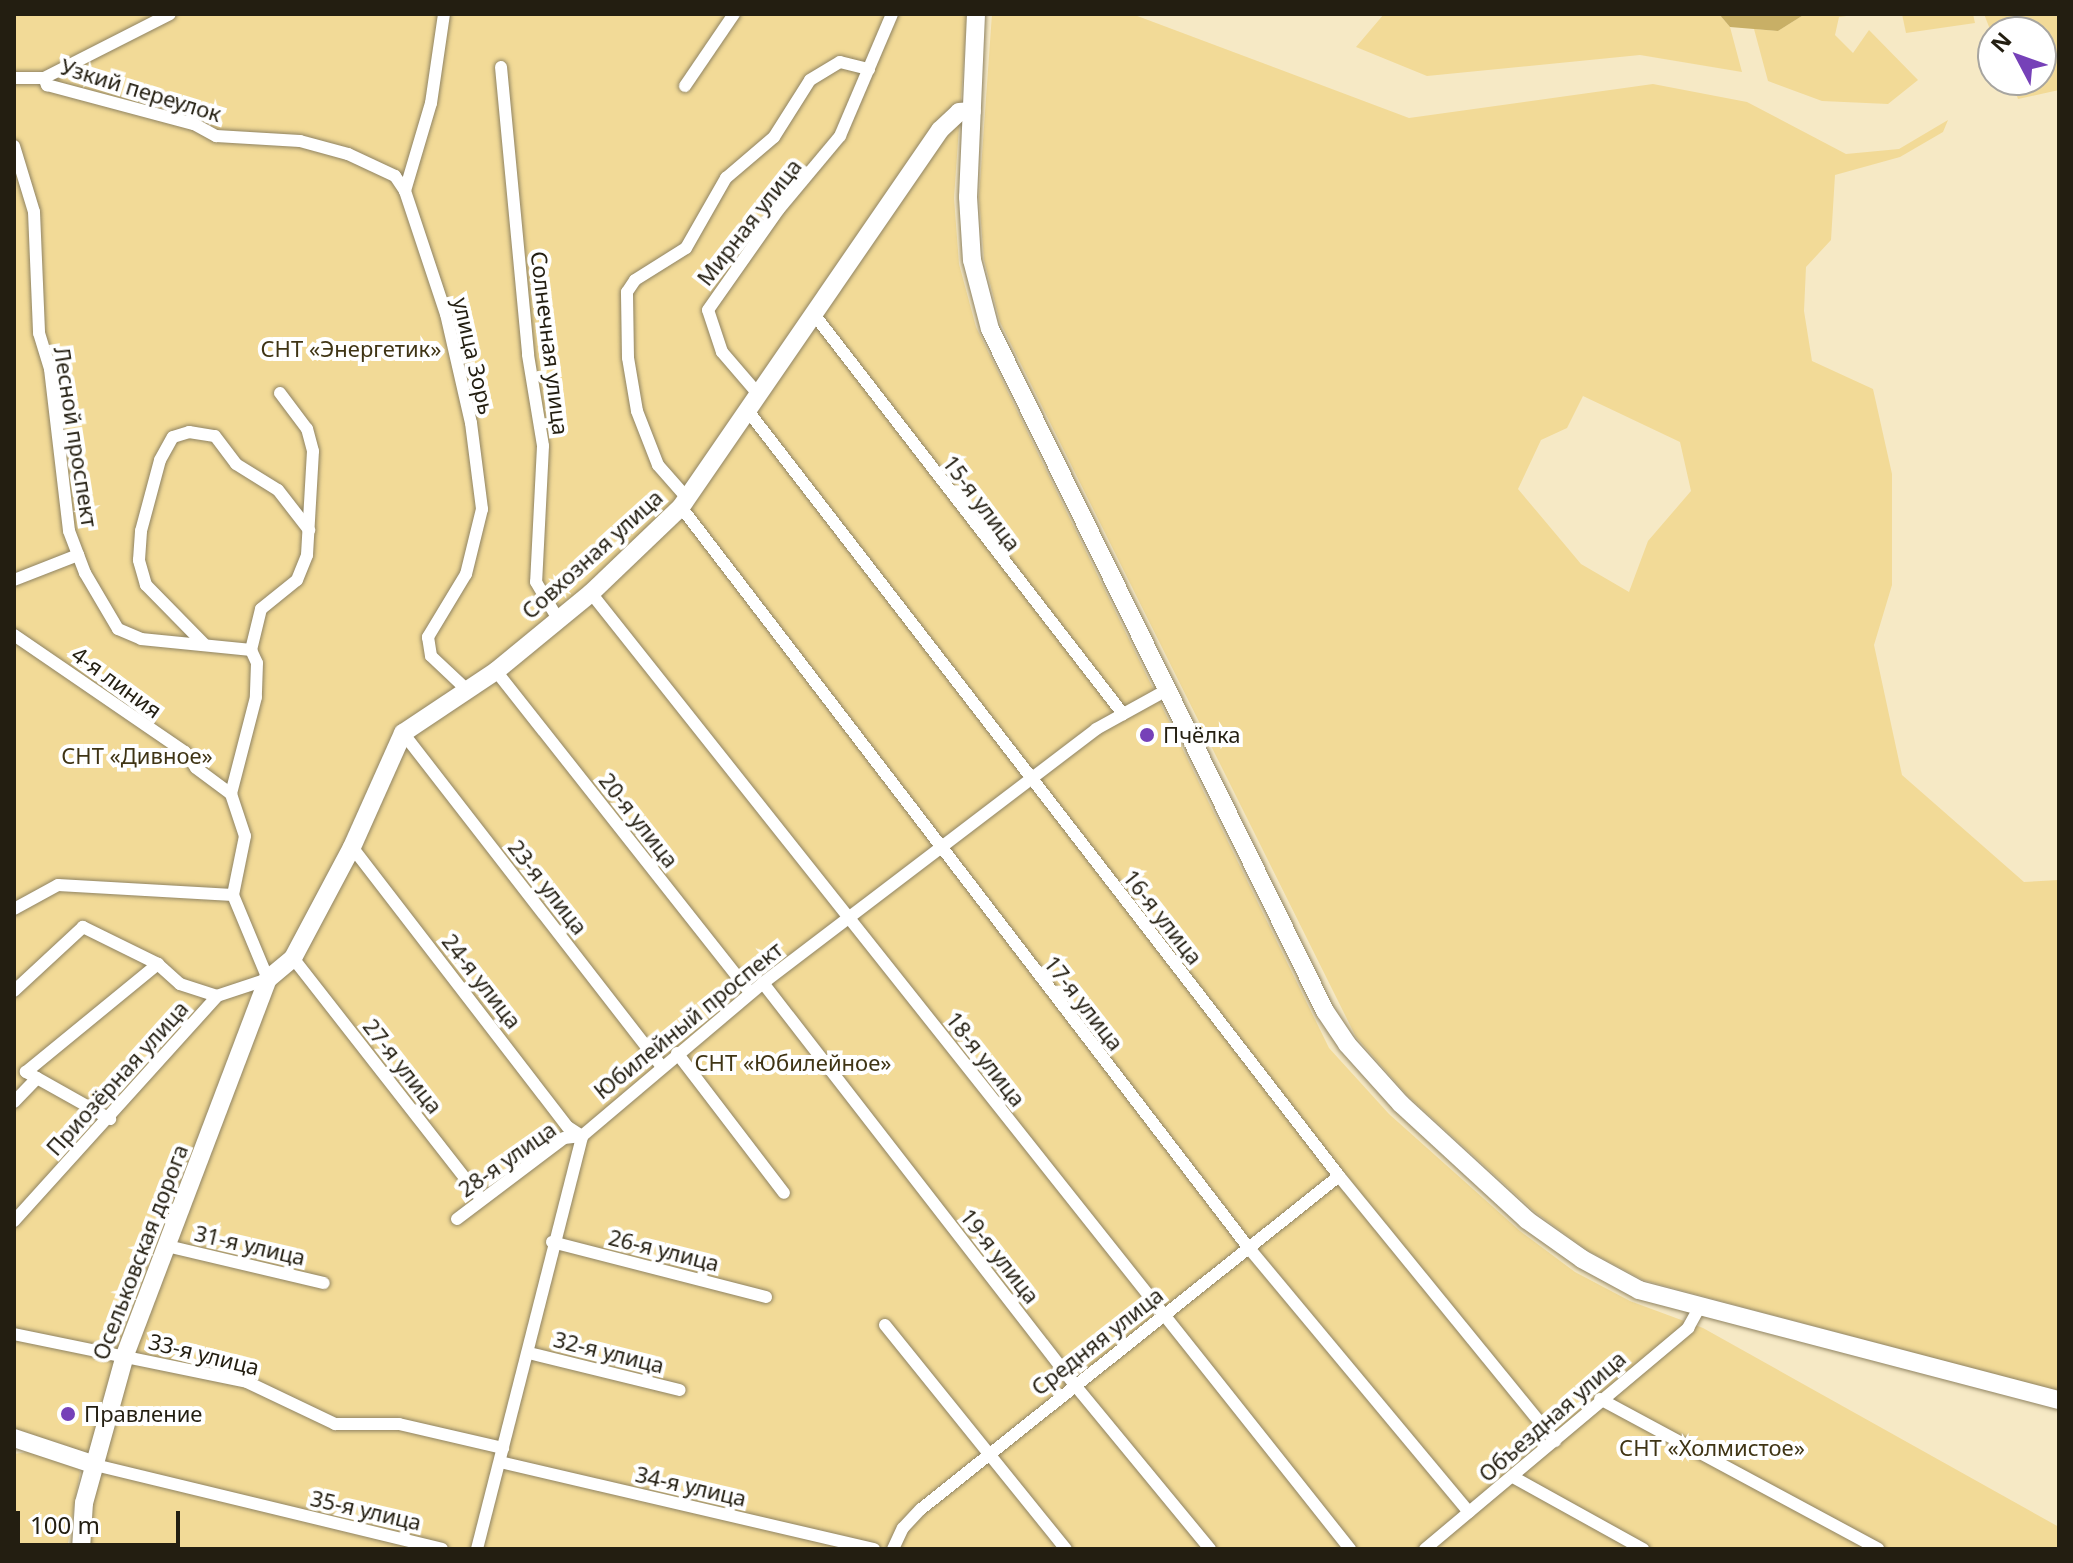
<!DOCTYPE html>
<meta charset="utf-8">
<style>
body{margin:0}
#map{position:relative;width:2073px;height:1563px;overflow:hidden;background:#f6e9c5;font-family:"Noto Sans",sans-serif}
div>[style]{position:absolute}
.green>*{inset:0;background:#f2da97}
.water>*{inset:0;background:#c8af66}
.roads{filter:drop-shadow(0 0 2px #8f8362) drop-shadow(0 0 2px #8f8362)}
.street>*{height:12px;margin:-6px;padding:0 6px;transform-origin:6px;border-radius:6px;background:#fff}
.secondary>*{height:18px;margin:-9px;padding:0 9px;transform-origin:9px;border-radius:9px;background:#fff}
.dots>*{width:22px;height:22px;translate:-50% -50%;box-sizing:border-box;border:4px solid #fff;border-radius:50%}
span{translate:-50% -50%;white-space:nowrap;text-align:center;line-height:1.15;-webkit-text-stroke:8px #fff;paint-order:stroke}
.street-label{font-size:22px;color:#231e11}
.park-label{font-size:22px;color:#3f3414}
.poi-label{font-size:22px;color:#231e11}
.left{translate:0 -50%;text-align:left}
.frame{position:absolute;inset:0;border:16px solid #231e11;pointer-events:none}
.north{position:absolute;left:1977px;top:16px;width:80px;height:80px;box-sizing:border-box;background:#fff;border:2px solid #a7a5a0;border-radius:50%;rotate:311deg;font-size:22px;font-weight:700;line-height:32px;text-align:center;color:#231e11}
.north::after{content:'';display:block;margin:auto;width:28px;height:36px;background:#7641b8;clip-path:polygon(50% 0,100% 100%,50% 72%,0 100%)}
.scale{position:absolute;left:16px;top:1511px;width:164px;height:36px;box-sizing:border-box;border:4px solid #231e11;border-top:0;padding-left:10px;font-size:24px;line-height:28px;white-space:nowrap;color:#231e11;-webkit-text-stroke:6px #fff;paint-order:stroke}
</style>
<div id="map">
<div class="green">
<i style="clip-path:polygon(14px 14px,967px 14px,954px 198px,959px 264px,976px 327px,1329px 1048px,1389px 1114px,1520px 1231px,1575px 1272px,1630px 1301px,1703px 1328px,2059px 1527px,2059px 1549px,81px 1549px,94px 1465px,14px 1438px)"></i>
<i style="clip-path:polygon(evenodd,992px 14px,1132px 14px,1409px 118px,1653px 84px,1747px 102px,1846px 154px,1899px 149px,1948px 120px,1943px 132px,1900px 157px,1835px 175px,1831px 240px,1806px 267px,1804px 311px,1812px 361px,1873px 389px,1892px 474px,1892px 585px,1874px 645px,1902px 775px,2024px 882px,2059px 880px,2059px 1392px,1643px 1280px,1587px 1250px,1535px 1212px,1407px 1095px,1356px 1037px,1000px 322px,984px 260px,979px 197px,992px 14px,1583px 396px,1680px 442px,1691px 491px,1648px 541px,1629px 592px,1581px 564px,1518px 489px,1541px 440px,1567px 428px,1583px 396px)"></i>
<i style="clip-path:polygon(1384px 14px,1719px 14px,1730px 27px,1742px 72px,1640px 55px,1427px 76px,1356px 47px)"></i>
<i style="clip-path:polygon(1805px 14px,1861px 14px,1839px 17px,1835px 35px,1853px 53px,1869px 30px,1918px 80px,1888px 104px,1822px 101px,1768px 81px,1754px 29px,1778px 31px)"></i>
<i style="clip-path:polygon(1902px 14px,1973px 14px,1975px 23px,1906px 33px)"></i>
<i style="clip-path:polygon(1984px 14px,2059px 14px,2059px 90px,2018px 99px,2011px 80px,2041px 80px,2041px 32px,1993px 32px,1993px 37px)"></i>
<i style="clip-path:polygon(35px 1451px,74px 1463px,80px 1472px,67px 1549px,14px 1549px,14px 1454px)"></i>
</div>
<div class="water">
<i style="clip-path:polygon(1719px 14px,1805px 14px,1778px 31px,1730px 27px)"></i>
</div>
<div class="roads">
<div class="street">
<i style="left:444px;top:14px;width:90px;rotate:98.3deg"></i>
<i style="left:431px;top:103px;width:92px;rotate:106.5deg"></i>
<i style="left:405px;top:191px;width:130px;rotate:71.6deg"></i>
<i style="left:446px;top:314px;width:112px;rotate:77.1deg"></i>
<i style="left:471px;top:423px;width:87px;rotate:82.7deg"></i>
<i style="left:482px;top:509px;width:67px;rotate:103.8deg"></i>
<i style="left:466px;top:574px;width:74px;rotate:121.1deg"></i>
<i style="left:428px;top:637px;width:19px;rotate:81deg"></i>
<i style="left:431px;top:656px;width:48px;rotate:43.3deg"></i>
<i style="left:501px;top:67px;width:289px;rotate:84.6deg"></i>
<i style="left:528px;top:355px;width:92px;rotate:80.6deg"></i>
<i style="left:543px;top:446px;width:136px;rotate:92.9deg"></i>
<i style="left:536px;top:582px;width:43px;rotate:59.3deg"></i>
<i style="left:14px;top:78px;width:30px"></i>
<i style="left:44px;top:78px;width:141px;rotate:-26.9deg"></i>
<i style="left:44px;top:78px;width:8px;rotate:67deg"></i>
<i style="left:47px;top:85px;width:152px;rotate:14.9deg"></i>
<i style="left:194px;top:124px;width:25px;rotate:29deg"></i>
<i style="left:216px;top:136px;width:84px;rotate:3.4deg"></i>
<i style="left:300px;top:141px;width:50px;rotate:15.2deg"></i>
<i style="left:348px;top:154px;width:52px;rotate:25.1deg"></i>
<i style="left:395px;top:176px;width:18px;rotate:56deg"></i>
<i style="left:685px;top:86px;width:87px;rotate:-55.8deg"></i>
<i style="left:14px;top:146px;width:69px;rotate:73.1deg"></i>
<i style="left:34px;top:212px;width:121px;rotate:87.6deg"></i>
<i style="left:39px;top:333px;width:38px;rotate:73deg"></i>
<i style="left:50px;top:369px;width:163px;rotate:83.3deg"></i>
<i style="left:69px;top:531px;width:45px;rotate:69.1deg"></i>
<i style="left:85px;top:573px;width:65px;rotate:59.5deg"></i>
<i style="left:118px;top:629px;width:25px;rotate:23deg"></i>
<i style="left:141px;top:639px;width:111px;rotate:5.7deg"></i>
<i style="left:251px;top:650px;width:14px;rotate:65deg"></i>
<i style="left:257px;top:663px;width:34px;rotate:92deg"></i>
<i style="left:256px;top:697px;width:100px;rotate:104.5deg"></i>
<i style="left:231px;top:794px;width:44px;rotate:71.6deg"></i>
<i style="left:245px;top:836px;width:60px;rotate:101.5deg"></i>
<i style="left:233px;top:895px;width:91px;rotate:67.4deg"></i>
<i style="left:268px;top:979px;width:54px;rotate:161.6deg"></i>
<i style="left:217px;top:996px;width:39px;rotate:-162deg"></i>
<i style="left:180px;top:984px;width:30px;rotate:-138deg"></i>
<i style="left:158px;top:964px;width:84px;rotate:-153.7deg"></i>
<i style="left:83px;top:927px;width:94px;rotate:137.2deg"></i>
<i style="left:813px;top:313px;width:507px;rotate:52.29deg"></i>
<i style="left:759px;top:395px;width:57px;rotate:-130.7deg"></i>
<i style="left:722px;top:352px;width:44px;rotate:-108.4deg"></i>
<i style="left:708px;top:310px;width:123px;rotate:-54.9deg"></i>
<i style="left:779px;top:209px;width:95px;rotate:-50.1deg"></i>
<i style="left:840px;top:136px;width:133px;rotate:-66.9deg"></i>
<i style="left:748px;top:411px;width:967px;rotate:52.31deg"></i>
<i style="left:1339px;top:1176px;width:342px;rotate:50.8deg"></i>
<i style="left:687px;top:498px;width:44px;rotate:-131.3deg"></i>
<i style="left:658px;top:465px;width:58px;rotate:-111.3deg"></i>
<i style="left:637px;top:411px;width:54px;rotate:-99.6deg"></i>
<i style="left:628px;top:358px;width:66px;rotate:-90.9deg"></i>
<i style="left:627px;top:292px;width:14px;rotate:-56deg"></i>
<i style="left:635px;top:280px;width:60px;rotate:-32.1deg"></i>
<i style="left:686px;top:248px;width:81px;rotate:-60.3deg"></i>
<i style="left:726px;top:178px;width:63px;rotate:-40.5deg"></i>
<i style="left:774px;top:137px;width:67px;rotate:-57.7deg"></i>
<i style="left:810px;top:80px;width:35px;rotate:-31deg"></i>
<i style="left:840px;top:62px;width:30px;rotate:14deg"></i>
<i style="left:681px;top:507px;width:932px;rotate:52.54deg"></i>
<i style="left:1248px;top:1247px;width:345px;rotate:50.2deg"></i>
<i style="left:14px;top:580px;width:69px;rotate:-21.3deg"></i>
<i style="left:591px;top:593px;width:1221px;rotate:51.55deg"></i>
<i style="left:14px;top:635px;width:207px;rotate:34.4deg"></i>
<i style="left:185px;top:752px;width:19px;rotate:55deg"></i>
<i style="left:196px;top:768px;width:44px;rotate:36.6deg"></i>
<i style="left:204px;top:644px;width:83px;rotate:-134.5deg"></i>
<i style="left:146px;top:585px;width:26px;rotate:-106deg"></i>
<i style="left:139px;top:560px;width:29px;rotate:-86deg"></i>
<i style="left:141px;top:531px;width:73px;rotate:-75deg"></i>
<i style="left:160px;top:460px;width:26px;rotate:-61deg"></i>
<i style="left:173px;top:437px;width:17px;rotate:-17deg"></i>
<i style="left:189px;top:432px;width:26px;rotate:9deg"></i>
<i style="left:215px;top:436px;width:35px;rotate:53deg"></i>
<i style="left:236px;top:464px;width:49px;rotate:31.8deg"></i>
<i style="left:278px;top:490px;width:51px;rotate:52.2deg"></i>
<i style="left:251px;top:650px;width:42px;rotate:-76.3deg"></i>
<i style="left:261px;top:609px;width:46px;rotate:-38.9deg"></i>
<i style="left:297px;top:580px;width:27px;rotate:-68deg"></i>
<i style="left:307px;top:555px;width:104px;rotate:-86.7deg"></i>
<i style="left:313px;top:451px;width:23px;rotate:-105deg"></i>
<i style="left:307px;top:429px;width:45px;rotate:-126.9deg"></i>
<i style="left:496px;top:671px;width:410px;rotate:51.7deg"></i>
<i style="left:403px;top:733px;width:421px;rotate:52.2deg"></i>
<i style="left:352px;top:847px;width:354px;rotate:52.4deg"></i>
<i style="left:568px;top:1127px;width:17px;rotate:33deg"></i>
<i style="left:14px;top:909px;width:50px;rotate:-28.6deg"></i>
<i style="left:58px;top:885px;width:175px;rotate:3.3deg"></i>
<i style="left:293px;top:958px;width:306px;rotate:52deg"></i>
<i style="left:763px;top:983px;width:507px;rotate:52.2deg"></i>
<i style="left:1074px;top:1384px;width:214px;rotate:50.5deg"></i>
<i style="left:677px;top:1053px;width:176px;rotate:52.6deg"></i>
<i style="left:37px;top:1078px;width:84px;rotate:29.3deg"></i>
<i style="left:14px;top:1102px;width:33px;rotate:-46deg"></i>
<i style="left:37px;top:1078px;width:13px;rotate:-151deg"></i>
<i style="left:26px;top:1072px;width:171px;rotate:-39.3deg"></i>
<i style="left:457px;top:1219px;width:134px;rotate:-37.1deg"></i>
<i style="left:564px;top:1138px;width:18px;rotate:-6deg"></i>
<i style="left:14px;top:1221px;width:303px;rotate:-47.9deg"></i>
<i style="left:552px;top:1242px;width:221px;rotate:14.4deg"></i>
<i style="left:167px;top:1246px;width:161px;rotate:13.3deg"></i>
<i style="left:885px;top:1325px;width:288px;rotate:51.1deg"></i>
<i style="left:14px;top:1334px;width:238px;rotate:11.6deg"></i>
<i style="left:247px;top:1382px;width:98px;rotate:25.5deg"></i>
<i style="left:335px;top:1424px;width:64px"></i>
<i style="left:399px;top:1424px;width:107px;rotate:13deg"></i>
<i style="left:529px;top:1353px;width:155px;rotate:13.8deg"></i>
<i style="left:1600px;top:1399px;width:316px;rotate:28.3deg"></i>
<i style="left:500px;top:1462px;width:384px;rotate:13.1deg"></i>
<i style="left:95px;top:1465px;width:357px;rotate:13.6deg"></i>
<i style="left:1513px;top:1477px;width:149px;rotate:29deg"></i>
<i style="left:477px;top:1549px;width:426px;rotate:-75.7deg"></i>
<i style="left:582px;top:1136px;width:237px;rotate:-40.2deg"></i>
<i style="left:763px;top:983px;width:419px;rotate:-37.3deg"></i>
<i style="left:1096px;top:729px;width:81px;rotate:-28.8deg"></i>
<i style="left:893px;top:1549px;width:23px;rotate:-65deg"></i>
<i style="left:903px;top:1528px;width:26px;rotate:-47deg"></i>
<i style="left:921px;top:1509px;width:534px;rotate:-38.54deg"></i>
<i style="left:1425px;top:1549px;width:344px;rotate:-40deg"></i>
<i style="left:1688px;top:1328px;width:23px;rotate:-61deg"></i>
</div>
<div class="secondary">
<i style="left:976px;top:14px;width:183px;rotate:92.5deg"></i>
<i style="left:968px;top:197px;width:63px;rotate:86.4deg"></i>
<i style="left:972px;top:260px;width:71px;rotate:75.4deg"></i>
<i style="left:990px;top:329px;width:760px;rotate:63.84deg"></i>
<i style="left:1325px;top:1011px;width:40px;rotate:56deg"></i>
<i style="left:1347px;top:1044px;width:81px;rotate:48deg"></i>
<i style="left:1401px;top:1104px;width:171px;rotate:42.6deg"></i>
<i style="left:1527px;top:1220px;width:67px;rotate:35.3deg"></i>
<i style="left:1582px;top:1259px;width:65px;rotate:28.5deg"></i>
<i style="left:1639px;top:1290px;width:434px;rotate:14.7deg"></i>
<i style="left:14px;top:1438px;width:85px;rotate:18.4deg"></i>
<i style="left:81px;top:1549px;width:46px;rotate:-86.3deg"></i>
<i style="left:84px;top:1503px;width:154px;rotate:-74.5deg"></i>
<i style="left:125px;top:1355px;width:402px;rotate:-69.2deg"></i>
<i style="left:268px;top:979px;width:33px;rotate:-40deg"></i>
<i style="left:293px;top:958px;width:126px;rotate:-62deg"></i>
<i style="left:352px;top:847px;width:125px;rotate:-65.9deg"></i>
<i style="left:403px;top:733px;width:112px;rotate:-33.7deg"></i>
<i style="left:496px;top:671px;width:123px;rotate:-39.4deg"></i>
<i style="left:591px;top:593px;width:124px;rotate:-43.7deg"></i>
<i style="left:681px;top:507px;width:457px;rotate:-55.5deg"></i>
<i style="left:940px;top:130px;width:26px;rotate:-43deg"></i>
<i style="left:959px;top:112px;width:13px;rotate:-4deg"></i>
</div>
</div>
<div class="dots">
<i style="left:1147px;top:735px;background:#7641b8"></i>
<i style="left:68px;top:1414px;background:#7641b8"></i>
</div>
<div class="street-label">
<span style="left:141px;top:90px;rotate:17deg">Узкий переулок</span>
<span style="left:749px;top:222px;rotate:-52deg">Мирная улица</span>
<span style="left:550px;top:343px;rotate:83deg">Солнечная улица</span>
<span style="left:474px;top:356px;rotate:77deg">улица Зорь</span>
<span style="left:76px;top:437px;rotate:81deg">Лесной проспект</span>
<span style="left:982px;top:503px;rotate:53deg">15-я улица</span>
<span style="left:592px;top:554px;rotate:-42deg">Совхозная улица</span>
<span style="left:117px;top:682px;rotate:36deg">4-я линия</span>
<span style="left:639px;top:820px;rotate:52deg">20-я улица</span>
<span style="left:548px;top:887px;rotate:52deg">23-я улица</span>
<span style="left:1163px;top:917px;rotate:52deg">16-я улица</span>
<span style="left:482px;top:981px;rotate:52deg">24-я улица</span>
<span style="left:1084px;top:1003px;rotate:52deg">17-я улица</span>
<span style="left:688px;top:1020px;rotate:-39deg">Юбилейный проспект</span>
<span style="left:986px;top:1059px;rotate:52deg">18-я улица</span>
<span style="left:403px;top:1066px;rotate:52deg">27-я улица</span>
<span style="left:117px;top:1078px;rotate:-48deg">Приозёрная улица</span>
<span style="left:507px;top:1159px;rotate:-35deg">28-я улица</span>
<span style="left:250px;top:1245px;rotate:13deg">31-я улица</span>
<span style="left:664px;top:1250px;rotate:14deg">26-я улица</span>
<span style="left:140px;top:1252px;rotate:-69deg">Осельковская дорога</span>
<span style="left:1000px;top:1256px;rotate:52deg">19-я улица</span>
<span style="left:1097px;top:1341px;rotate:-38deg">Средняя улица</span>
<span style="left:609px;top:1352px;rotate:14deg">32-я улица</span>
<span style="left:204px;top:1354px;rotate:14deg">33-я улица</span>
<span style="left:1552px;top:1416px;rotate:-41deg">Объездная улица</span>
<span style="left:691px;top:1486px;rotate:13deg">34-я улица</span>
<span style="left:366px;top:1510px;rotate:13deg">35-я улица</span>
</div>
<div class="park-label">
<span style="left:351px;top:349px">СНТ «Энергетик»</span>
<span style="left:137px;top:756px">СНТ «Дивное»</span>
<span style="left:793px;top:1063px">СНТ «Юбилейное»</span>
<span style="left:1712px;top:1448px">СНТ «Холмистое»</span>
</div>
<div class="poi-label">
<span class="left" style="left:1163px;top:735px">Пчёлка</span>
<span class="left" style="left:84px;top:1414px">Правление</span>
</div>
<div class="frame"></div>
<div class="north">N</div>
<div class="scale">100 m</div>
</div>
